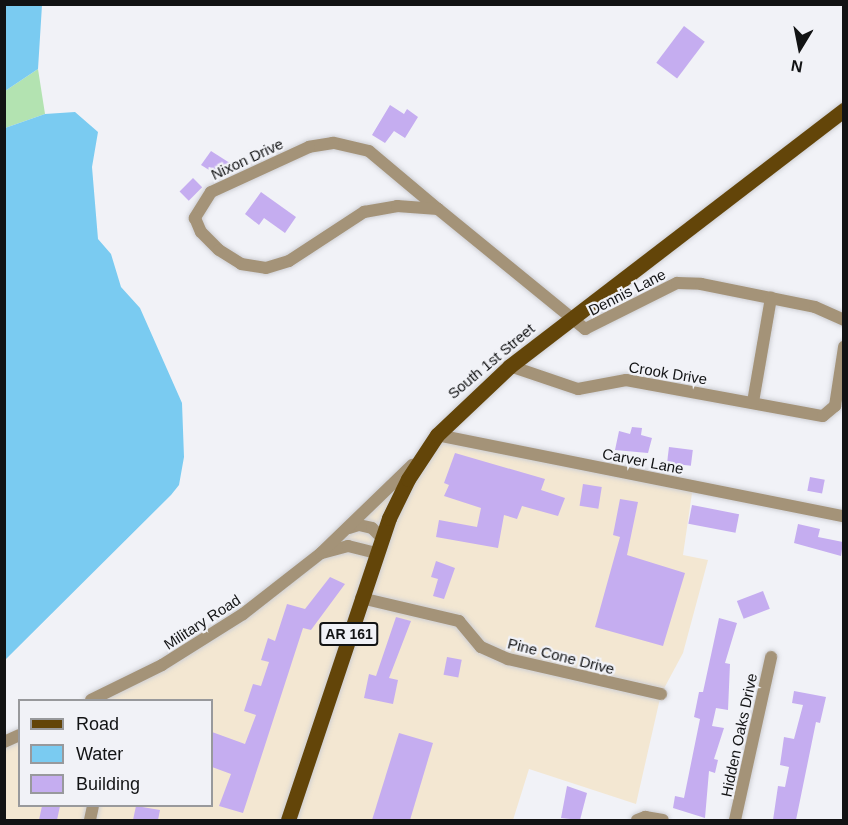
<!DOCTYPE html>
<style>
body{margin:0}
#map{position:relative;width:848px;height:825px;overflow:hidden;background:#f1f2f7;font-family:Arial,sans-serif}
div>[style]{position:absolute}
.commercial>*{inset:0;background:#f3e7d2}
.green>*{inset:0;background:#b3e3b1}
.water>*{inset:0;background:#7acbf1}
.building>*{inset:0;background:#c5adf0;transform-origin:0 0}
.roads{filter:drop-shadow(0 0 2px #cdced3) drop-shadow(0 0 2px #cdced3)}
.minor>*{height:12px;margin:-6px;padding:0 6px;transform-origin:6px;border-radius:6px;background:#a49378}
.major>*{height:15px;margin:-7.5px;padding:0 7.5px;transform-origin:7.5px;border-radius:7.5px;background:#634509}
span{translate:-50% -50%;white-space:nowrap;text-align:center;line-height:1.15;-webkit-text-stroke:4.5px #f1f2f7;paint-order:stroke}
.shield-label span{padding:2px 4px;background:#f1f2f7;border:2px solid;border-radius:4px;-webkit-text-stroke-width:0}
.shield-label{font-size:14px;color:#121314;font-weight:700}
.street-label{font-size:15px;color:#121314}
.frame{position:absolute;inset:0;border:6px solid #121314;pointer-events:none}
.legend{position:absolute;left:18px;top:699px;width:195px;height:108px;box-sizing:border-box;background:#f1f2f7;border:2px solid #98999c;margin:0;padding:8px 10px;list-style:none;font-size:18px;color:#121314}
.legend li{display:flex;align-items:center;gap:12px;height:30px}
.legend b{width:30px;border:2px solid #98999c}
.north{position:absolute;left:770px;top:18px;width:60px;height:60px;-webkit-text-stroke:4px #f1f2f7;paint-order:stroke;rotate:190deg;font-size:16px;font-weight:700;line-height:24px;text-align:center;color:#121314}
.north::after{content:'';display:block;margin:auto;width:21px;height:27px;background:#121314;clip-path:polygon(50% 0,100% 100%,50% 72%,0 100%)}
</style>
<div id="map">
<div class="commercial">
<i style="clip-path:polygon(437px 435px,693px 486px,683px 555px,708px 560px,683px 653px,661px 694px,636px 804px,529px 769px,513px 820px,5px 820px,5px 742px,19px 735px,20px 806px,212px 806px,212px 700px,91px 700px,162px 665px,321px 553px)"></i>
</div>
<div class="green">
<i style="clip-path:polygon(38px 69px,45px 114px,5px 128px,5px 91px)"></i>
</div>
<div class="water">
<i style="clip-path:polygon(5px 4px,42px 5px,38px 69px,5px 91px)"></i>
<i style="clip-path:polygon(75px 112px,98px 132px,92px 167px,98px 239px,111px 254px,121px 287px,140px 308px,182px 403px,184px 457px,179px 485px,171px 495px,5px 660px,5px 128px,45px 114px)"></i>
</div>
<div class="building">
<i style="left:684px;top:26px;width:26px;height:46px;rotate:37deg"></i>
<i style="clip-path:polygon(390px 105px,404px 114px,407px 109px,418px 117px,405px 138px,394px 131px,385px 143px,372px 135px)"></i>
<i style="clip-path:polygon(211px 151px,233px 165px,226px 176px,222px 178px,201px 165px)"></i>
<i style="left:193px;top:178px;width:13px;height:19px;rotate:45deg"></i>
<i style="clip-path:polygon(261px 192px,296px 217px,285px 233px,264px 218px,259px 225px,245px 214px)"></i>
<i style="clip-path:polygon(632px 427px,642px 428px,641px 435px,652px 438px,648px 453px,615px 450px,619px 431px,630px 434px)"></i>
<i style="left:669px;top:447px;width:24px;height:16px;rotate:7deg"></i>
<i style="clip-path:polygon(455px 453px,545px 479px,541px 490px,565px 498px,558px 516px,522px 506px,517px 519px,504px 515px,498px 548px,436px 537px,439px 520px,477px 527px,481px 508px,444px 496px,449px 485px,444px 483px)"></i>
<i style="left:810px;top:477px;width:15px;height:14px;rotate:11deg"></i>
<i style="left:583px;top:484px;width:19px;height:22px;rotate:9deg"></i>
<i style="clip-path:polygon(620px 499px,638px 502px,627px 555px,685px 573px,663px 646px,595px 627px,620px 537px,613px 535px)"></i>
<i style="left:692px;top:505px;width:48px;height:19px;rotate:11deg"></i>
<i style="clip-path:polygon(798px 524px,820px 529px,818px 537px,843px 542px,841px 556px,794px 543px)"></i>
<i style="clip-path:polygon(436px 561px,455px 568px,444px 599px,433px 596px,438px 579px,431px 577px)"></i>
<i style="clip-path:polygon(330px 577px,345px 584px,311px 630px,303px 628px,243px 813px,219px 806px,231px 774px,212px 767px,212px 732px,245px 744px,256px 715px,244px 711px,253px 684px,261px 686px,269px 662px,261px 660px,268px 638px,275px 641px,287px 604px,305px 609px)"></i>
<i style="left:763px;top:591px;width:19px;height:28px;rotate:69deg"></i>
<i style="clip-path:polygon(396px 617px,411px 621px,389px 678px,398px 680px,393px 704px,364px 698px,369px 674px,376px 676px)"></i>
<i style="clip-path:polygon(719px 618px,737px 623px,725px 663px,730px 664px,728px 710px,716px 708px,712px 726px,724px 728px,714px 759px,718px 760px,715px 773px,709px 771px,705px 818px,673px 808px,675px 796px,684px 798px,700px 719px,694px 717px,699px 692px,703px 692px)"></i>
<i style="left:447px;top:657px;width:15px;height:18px;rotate:11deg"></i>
<i style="clip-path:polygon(794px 691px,826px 697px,820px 723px,816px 722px,796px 820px,773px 820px,778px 786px,785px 787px,789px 767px,780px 765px,784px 737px,794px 739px,803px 705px,792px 703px)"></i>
<i style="clip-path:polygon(399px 733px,433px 743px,410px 820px,372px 820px)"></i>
<i style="clip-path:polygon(567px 786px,587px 793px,580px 820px,561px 818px)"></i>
<i style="clip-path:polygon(42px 806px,60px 806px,57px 820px,39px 820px)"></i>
<i style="clip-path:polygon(136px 806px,160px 810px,158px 820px,133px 820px)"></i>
</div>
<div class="roads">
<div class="minor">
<i style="left:438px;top:209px;width:90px;rotate:-140deg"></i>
<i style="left:369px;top:151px;width:37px;rotate:-167deg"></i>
<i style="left:333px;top:143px;width:24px;rotate:171deg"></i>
<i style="left:309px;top:147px;width:108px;rotate:155.3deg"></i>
<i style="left:211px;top:192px;width:31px;rotate:122deg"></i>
<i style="left:195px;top:218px;width:15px;rotate:67deg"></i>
<i style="left:201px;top:232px;width:25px;rotate:45deg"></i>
<i style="left:219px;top:250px;width:26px;rotate:32deg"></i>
<i style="left:241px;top:264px;width:25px;rotate:9deg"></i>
<i style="left:266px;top:268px;width:24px;rotate:-17deg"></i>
<i style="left:289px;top:261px;width:90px;rotate:-33.2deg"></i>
<i style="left:364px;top:212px;width:34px;rotate:-10deg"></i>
<i style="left:397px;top:206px;width:41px;rotate:4.2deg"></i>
<i style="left:438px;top:209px;width:190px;rotate:39.2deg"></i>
<i style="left:585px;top:329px;width:103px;rotate:-26.6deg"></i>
<i style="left:677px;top:283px;width:24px;rotate:2deg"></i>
<i style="left:701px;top:284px;width:116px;rotate:11.4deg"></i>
<i style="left:815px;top:307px;width:32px;rotate:24deg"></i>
<i style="left:510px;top:366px;width:72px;rotate:18.7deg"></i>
<i style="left:578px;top:389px;width:49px;rotate:-10.6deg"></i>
<i style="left:626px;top:380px;width:200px;rotate:10.4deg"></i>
<i style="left:823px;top:416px;width:16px;rotate:-40deg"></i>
<i style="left:835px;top:406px;width:60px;rotate:-81.3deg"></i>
<i style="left:753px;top:402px;width:106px;rotate:-80.2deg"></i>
<i style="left:437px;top:435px;width:415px;rotate:11.3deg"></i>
<i style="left:349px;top:528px;width:10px;rotate:-17deg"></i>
<i style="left:359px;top:525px;width:13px;rotate:13deg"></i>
<i style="left:372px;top:528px;width:13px;rotate:45deg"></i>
<i style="left:322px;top:553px;width:27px;rotate:-15deg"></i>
<i style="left:348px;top:546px;width:29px;rotate:14deg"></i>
<i style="left:361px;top:598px;width:101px;rotate:13.2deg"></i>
<i style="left:459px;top:621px;width:34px;rotate:50deg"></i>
<i style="left:481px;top:647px;width:30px;rotate:24deg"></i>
<i style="left:508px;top:659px;width:157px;rotate:12.9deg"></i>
<i style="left:91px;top:700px;width:79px;rotate:-26.2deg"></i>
<i style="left:162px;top:665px;width:96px;rotate:-32.2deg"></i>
<i style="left:243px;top:614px;width:99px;rotate:-38deg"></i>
<i style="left:321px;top:553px;width:127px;rotate:-44deg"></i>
<i style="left:4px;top:742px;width:17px;rotate:-24deg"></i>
<i style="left:90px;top:820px;width:14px;rotate:-78deg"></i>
<i style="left:637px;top:820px;width:9px;rotate:-21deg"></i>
<i style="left:645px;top:817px;width:18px;rotate:9deg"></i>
<i style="left:735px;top:820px;width:167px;rotate:-77.5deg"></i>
</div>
<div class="major">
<i style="left:288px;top:820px;width:318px;rotate:-71.5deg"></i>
<i style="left:389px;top:518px;width:43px;rotate:-64deg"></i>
<i style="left:408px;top:479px;width:53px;rotate:-56.6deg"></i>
<i style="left:437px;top:435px;width:100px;rotate:-43.4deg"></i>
<i style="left:510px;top:366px;width:421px;rotate:-37.5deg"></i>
</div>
</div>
<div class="shield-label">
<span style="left:349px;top:634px">AR 161</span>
</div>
<div class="street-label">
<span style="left:247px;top:159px;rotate:-25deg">Nixon Drive</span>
<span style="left:627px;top:292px;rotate:-27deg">Dennis Lane</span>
<span style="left:491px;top:361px;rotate:-40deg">South 1st Street</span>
<span style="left:668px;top:373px;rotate:9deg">Crook Drive</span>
<span style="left:643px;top:461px;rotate:11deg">Carver Lane</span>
<span style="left:202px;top:622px;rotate:-33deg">Military Road</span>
<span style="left:561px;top:656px;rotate:14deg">Pine Cone Drive</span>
<span style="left:739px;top:735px;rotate:-78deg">Hidden Oaks Drive</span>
</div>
<div class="frame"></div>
<ul class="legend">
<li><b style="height:8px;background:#634509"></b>Road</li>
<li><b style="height:16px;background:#7acbf1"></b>Water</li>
<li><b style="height:16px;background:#c5adf0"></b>Building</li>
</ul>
<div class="north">N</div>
</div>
